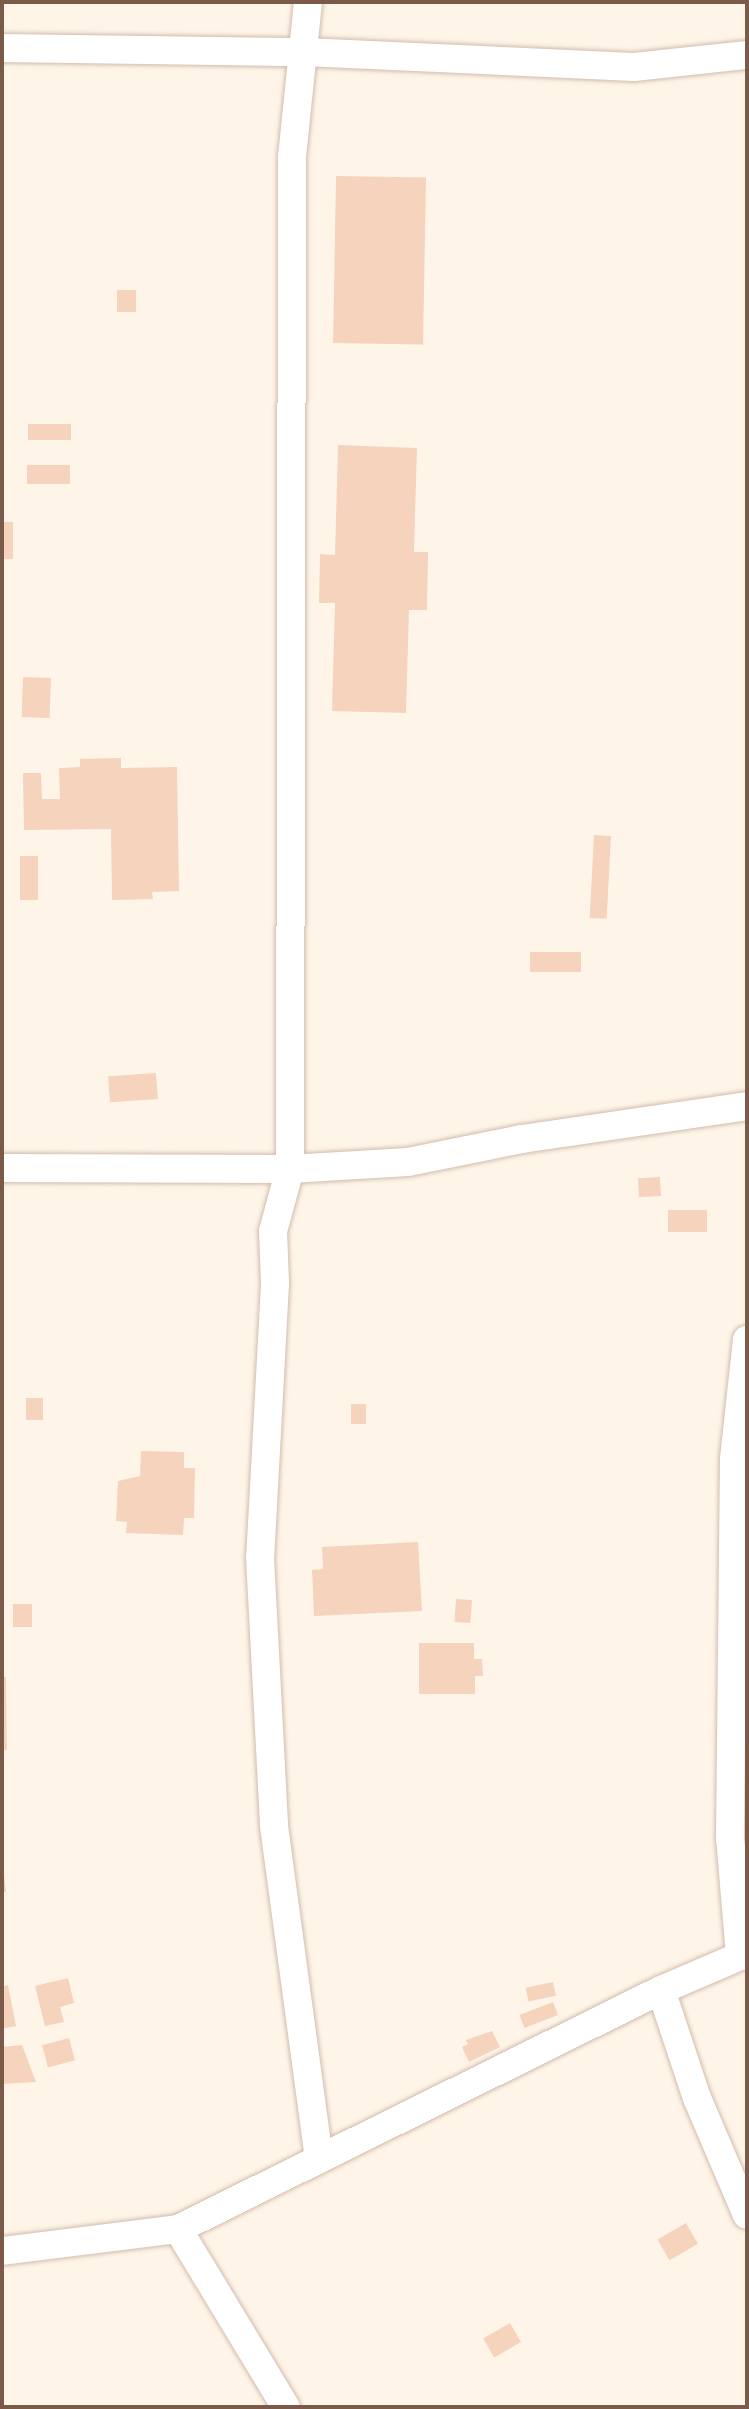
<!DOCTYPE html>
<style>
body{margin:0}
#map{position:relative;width:749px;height:2409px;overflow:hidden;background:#fef5e8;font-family:Mulish,sans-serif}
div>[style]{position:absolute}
.building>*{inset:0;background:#f5d3bd;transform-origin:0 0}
.roads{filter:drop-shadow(0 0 2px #d2bcac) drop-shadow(0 0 2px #d2bcac)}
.minor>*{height:28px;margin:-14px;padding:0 14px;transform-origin:14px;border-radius:14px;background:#fff}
span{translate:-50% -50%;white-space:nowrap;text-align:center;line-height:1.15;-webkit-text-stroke:5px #fff9f0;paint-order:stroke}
.frame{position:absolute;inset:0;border:4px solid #7b5a49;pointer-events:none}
</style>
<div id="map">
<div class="building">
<i style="left:336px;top:176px;width:90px;height:167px;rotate:1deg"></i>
<i style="left:117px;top:290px;width:19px;height:22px"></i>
<i style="left:28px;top:424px;width:43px;height:16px"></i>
<i style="clip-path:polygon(338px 445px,417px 448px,414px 552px,428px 552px,427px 610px,409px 610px,406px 713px,332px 711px,335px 603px,319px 603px,320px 554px,335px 555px)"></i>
<i style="left:27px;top:465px;width:43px;height:19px"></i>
<i style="left:2px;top:522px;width:11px;height:37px"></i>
<i style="left:23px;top:677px;width:28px;height:40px;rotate:2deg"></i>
<i style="clip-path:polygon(121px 758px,121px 768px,177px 767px,179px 891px,152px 892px,153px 899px,112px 900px,111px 829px,24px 830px,23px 773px,41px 773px,42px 799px,60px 799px,59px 768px,80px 767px,80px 759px)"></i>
<i style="left:594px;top:835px;width:17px;height:83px;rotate:3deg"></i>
<i style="left:20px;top:856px;width:18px;height:44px"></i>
<i style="left:581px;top:952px;width:20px;height:51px;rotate:90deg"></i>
<i style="left:156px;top:1073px;width:26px;height:48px;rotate:86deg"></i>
<i style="left:660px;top:1177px;width:19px;height:22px;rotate:87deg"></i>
<i style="left:668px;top:1210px;width:39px;height:22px"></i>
<i style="left:26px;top:1398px;width:17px;height:22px"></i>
<i style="left:366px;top:1404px;width:20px;height:15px;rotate:90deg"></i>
<i style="clip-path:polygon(141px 1451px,184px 1452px,184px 1468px,195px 1468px,194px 1518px,184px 1518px,183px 1535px,126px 1533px,127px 1522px,116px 1521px,118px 1481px,140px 1476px)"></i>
<i style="clip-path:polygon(418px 1542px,422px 1611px,314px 1616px,312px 1570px,323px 1569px,322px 1547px)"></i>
<i style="left:456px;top:1599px;width:16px;height:23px;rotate:4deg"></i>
<i style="left:13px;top:1604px;width:19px;height:23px"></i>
<i style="clip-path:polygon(419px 1643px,474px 1643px,474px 1659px,482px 1659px,483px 1676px,475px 1676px,475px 1694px,419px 1694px)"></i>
<i style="clip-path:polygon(2px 1676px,6px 1677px,7px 1750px,2px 1750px)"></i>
<i style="clip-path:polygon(2px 1856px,6px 1892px,2px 1892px)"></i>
<i style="clip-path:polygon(68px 1978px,74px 2003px,60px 2007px,64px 2022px,45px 2026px,35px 1986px)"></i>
<i style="left:553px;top:1982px;width:14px;height:28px;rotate:78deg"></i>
<i style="clip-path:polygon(8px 1985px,16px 2026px,2px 2029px,2px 1987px)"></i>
<i style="left:553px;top:2002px;width:14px;height:36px;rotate:69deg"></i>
<i style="clip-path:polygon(492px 2031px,500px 2047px,469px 2062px,462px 2047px,468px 2044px,466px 2040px)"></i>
<i style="left:69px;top:2038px;width:23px;height:28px;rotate:75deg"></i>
<i style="clip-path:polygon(22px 2045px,36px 2082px,2px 2084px,2px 2047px)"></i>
<i style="left:686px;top:2223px;width:24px;height:33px;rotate:60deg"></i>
<i style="left:510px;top:2323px;width:22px;height:31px;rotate:60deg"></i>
</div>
<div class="roads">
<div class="minor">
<i style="left:308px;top:2px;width:155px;rotate:95.9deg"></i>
<i style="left:292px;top:156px;width:1013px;rotate:90.11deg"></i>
<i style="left:290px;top:1169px;width:64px;rotate:105.3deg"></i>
<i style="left:273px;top:1231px;width:53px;rotate:87.8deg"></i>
<i style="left:275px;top:1284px;width:273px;rotate:93.1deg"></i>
<i style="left:260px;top:1557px;width:269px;rotate:87deg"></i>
<i style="left:274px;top:1826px;width:335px;rotate:82.3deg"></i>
<i style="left:2px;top:48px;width:302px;rotate:0.8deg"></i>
<i style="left:304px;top:52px;width:330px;rotate:2.6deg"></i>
<i style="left:634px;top:67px;width:114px;rotate:-6.1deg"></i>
<i style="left:2px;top:1168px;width:288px;rotate:0.2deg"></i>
<i style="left:290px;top:1169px;width:118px;rotate:-3.4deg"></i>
<i style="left:408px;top:1162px;width:116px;rotate:-11.4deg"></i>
<i style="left:522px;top:1139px;width:227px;rotate:-8.3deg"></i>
<i style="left:740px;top:1956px;width:118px;rotate:-94.8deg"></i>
<i style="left:730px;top:1838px;width:379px;rotate:-89.4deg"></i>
<i style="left:734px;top:1459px;width:120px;rotate:-83.8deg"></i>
<i style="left:661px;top:1990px;width:114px;rotate:71.6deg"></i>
<i style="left:697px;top:2098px;width:127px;rotate:66.9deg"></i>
<i style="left:178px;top:2229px;width:208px;rotate:58.8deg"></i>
<i style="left:2px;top:2251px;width:177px;rotate:-7.1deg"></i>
<i style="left:178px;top:2229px;width:539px;rotate:-26.33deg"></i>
<i style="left:661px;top:1990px;width:94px;rotate:-23.3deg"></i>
</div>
</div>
<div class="frame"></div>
</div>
